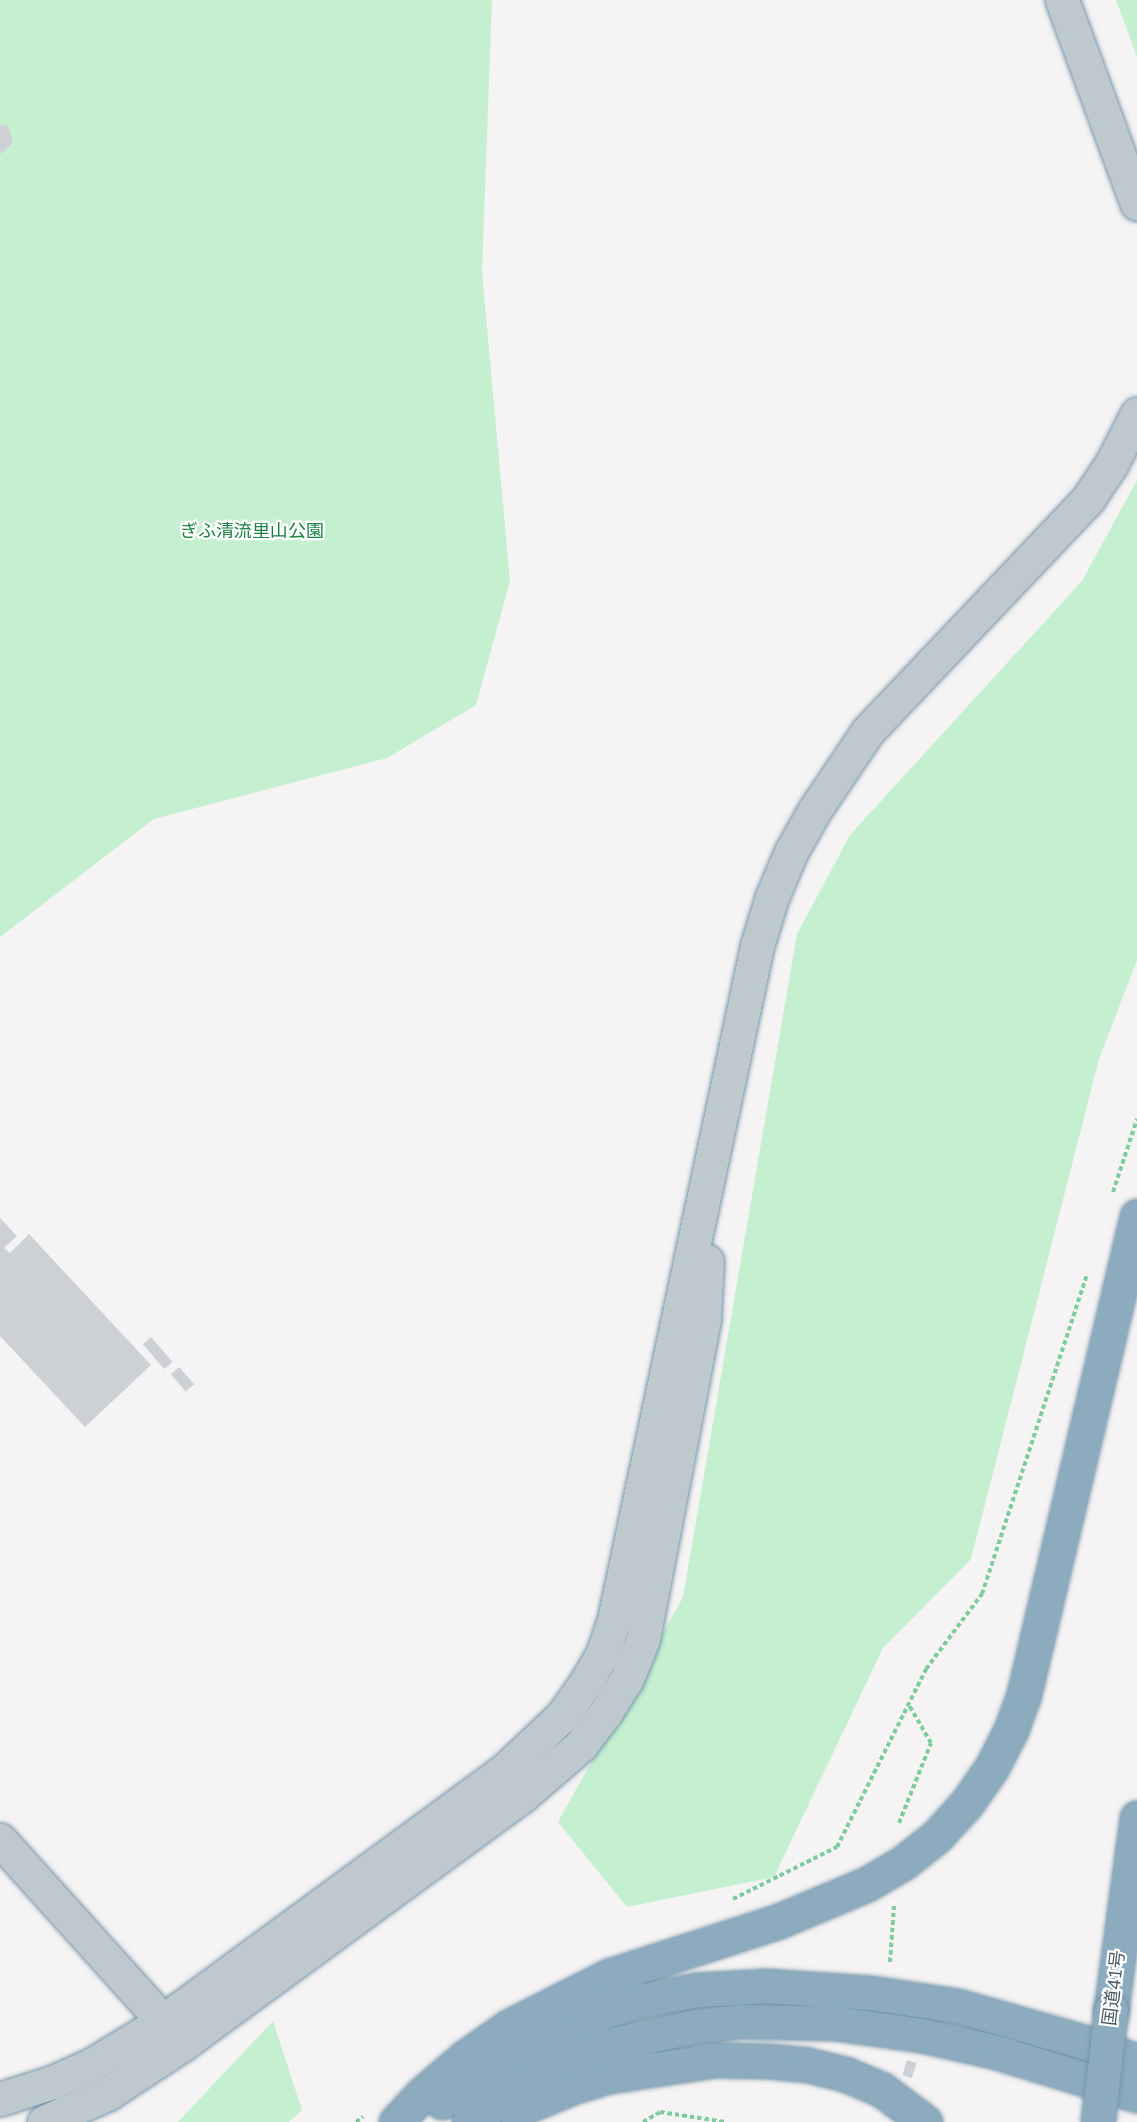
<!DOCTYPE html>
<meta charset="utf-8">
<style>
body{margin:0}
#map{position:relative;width:1137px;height:2122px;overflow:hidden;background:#f5f3f3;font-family:"Nunito Sans","Noto Sans JP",sans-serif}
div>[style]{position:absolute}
.green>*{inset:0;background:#c4f0d0}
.building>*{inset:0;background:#cdd0d5;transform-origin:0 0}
.path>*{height:4px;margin-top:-2px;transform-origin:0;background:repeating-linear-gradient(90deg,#7ccd9c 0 4.5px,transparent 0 7.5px)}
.roads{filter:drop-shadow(0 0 2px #7796ab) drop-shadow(0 0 2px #7796ab)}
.minor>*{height:33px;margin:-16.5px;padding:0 16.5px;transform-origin:16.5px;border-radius:16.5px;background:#bec9ce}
.highway>*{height:33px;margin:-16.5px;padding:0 16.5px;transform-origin:16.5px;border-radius:16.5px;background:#8cabbf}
.bridges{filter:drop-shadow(0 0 2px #7796ab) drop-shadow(0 0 2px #7796ab)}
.highway-bridge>*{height:33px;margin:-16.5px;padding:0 16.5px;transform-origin:16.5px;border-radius:16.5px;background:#8cabbf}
span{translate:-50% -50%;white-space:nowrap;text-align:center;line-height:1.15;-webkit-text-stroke:4.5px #fff;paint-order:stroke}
.park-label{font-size:18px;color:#1a8242}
.street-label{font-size:18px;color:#4a5860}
</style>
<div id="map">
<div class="green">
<i style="clip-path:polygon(0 0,492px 0,482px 272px,510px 581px,476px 705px,387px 758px,154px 819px,0 937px)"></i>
<i style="clip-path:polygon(1116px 0,1137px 0,1137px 57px)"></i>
<i style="clip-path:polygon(1137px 480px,1137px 960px,1099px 1059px,971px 1559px,883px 1648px,774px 1877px,627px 1907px,558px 1822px,683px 1597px,797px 934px,850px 835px,1082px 581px)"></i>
<i style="clip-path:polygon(273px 2021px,302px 2110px,289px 2122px,178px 2122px)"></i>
</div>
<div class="building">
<i style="clip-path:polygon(0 125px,8px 126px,13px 142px,2px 153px,0 153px)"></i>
<i style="clip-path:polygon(0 1218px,17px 1236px,4px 1248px,10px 1253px,29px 1234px,151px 1365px,85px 1427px,0 1336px)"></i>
<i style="left:151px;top:1337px;width:33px;height:11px;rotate:49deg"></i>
<i style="left:179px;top:1367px;width:23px;height:11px;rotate:49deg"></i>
<i style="left:907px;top:2060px;width:10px;height:16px;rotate:17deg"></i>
</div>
<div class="path">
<i style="left:1113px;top:1192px;width:77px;rotate:-71.8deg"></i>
<i style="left:899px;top:1823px;width:86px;rotate:-68.2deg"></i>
<i style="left:931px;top:1743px;width:44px;rotate:-120.1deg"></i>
<i style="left:733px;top:1899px;width:116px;rotate:-26.6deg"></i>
<i style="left:837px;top:1847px;width:199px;rotate:-63.4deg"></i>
<i style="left:926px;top:1669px;width:94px;rotate:-53.3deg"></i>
<i style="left:982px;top:1594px;width:337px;rotate:-71.8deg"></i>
<i style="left:890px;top:1962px;width:56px;rotate:-85.9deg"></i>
<i style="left:356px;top:2122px;width:9px;rotate:-36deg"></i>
<i style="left:643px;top:2122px;width:20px;rotate:-30deg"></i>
<i style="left:660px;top:2112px;width:66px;rotate:8.7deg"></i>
</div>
<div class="roads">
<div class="minor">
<i style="left:1062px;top:0;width:217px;rotate:69.8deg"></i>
<i style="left:0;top:1840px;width:266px;rotate:48deg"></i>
<i style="left:0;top:2099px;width:56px;rotate:-17.8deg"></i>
<i style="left:53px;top:2082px;width:42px;rotate:-24.1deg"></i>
<i style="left:91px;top:2065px;width:84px;rotate:-31.4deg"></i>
<i style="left:163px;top:2021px;width:424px;rotate:-36.3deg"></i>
<i style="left:505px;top:1770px;width:80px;rotate:-43.5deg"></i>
<i style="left:563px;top:1715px;width:38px;rotate:-55deg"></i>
<i style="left:585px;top:1684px;width:34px;rotate:-60deg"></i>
<i style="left:602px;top:1655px;width:37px;rotate:-71deg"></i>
<i style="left:614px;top:1620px;width:689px;rotate:-78.02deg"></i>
<i style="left:757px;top:946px;width:51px;rotate:-73deg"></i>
<i style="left:772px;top:897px;width:49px;rotate:-67.1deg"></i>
<i style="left:791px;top:852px;width:47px;rotate:-60.7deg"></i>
<i style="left:814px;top:811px;width:97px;rotate:-56deg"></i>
<i style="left:868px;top:731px;width:320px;rotate:-46.5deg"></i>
<i style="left:1088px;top:499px;width:43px;rotate:-56.3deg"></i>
<i style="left:1112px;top:463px;width:55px;rotate:-63deg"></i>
<i style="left:44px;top:2122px;width:71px;rotate:-24deg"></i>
<i style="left:109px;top:2093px;width:89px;rotate:-33.5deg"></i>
<i style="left:183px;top:2044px;width:420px;rotate:-36.2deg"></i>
<i style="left:522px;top:1796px;width:78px;rotate:-40.8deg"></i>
<i style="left:581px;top:1745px;width:41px;rotate:-52.9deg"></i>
<i style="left:606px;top:1712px;width:39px;rotate:-58deg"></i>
<i style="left:627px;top:1679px;width:43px;rotate:-68.2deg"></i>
<i style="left:643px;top:1639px;width:327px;rotate:-79.2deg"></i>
<i style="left:704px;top:1318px;width:57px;rotate:-87deg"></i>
</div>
<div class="highway">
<i style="left:1111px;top:2010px;width:194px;rotate:-82.3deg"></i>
<i style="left:442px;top:2102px;width:93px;rotate:-34deg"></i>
<i style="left:519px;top:2050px;width:72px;rotate:-26.2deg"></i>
<i style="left:584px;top:2018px;width:57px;rotate:-17.5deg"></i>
<i style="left:638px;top:2001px;width:60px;rotate:-10.6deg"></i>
<i style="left:697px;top:1990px;width:70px;rotate:-3.3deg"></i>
<i style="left:767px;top:1986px;width:104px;rotate:3.9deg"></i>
<i style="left:871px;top:1993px;width:88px;rotate:8.5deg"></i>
<i style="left:958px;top:2006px;width:134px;rotate:16deg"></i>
<i style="left:1087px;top:2043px;width:53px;rotate:19.8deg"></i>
<i style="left:515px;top:2111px;width:62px;rotate:-22.8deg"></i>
<i style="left:572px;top:2087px;width:39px;rotate:-17deg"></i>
<i style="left:609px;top:2076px;width:107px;rotate:-8.6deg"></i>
<i style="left:715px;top:2060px;width:52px;rotate:1.1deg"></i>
<i style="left:767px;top:2061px;width:37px;rotate:5deg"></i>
<i style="left:804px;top:2064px;width:42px;rotate:13.7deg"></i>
<i style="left:845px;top:2074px;width:39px;rotate:23deg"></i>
<i style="left:881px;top:2089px;width:55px;rotate:36.9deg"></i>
<i style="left:396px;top:2122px;width:38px;rotate:-47deg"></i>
<i style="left:422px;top:2094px;width:55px;rotate:-40.6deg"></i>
<i style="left:464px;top:2058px;width:54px;rotate:-35.2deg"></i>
<i style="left:508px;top:2027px;width:113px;rotate:-26.8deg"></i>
<i style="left:609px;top:1976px;width:179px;rotate:-17.9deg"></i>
<i style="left:779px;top:1921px;width:95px;rotate:-22.8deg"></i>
<i style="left:867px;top:1884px;width:42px;rotate:-30.3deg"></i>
<i style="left:903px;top:1863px;width:43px;rotate:-38.5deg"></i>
<i style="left:937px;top:1836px;width:45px;rotate:-47.7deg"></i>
<i style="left:967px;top:1803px;width:44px;rotate:-55.2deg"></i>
<i style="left:992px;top:1767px;width:42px;rotate:-62.8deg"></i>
<i style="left:1011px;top:1730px;width:38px;rotate:-70deg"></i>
<i style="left:1024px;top:1694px;width:491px;rotate:-76.7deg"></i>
<i style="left:469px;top:2122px;width:71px;rotate:-34.1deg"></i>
<i style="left:528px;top:2082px;width:42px;rotate:-28.4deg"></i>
<i style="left:565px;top:2062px;width:42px;rotate:-22.3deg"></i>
<i style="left:604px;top:2046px;width:93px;rotate:-12.4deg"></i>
<i style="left:695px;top:2026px;width:45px;rotate:-6.3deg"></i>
<i style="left:740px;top:2021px;width:95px;rotate:1.2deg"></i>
<i style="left:835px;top:2023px;width:87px;rotate:7.9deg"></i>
<i style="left:921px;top:2035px;width:78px;rotate:12.6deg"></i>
<i style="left:997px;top:2052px;width:146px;rotate:17.1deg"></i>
</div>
</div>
<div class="bridges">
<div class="highway-bridge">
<i style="left:1098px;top:2120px;width:111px;rotate:-83.3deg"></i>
</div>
</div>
<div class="park-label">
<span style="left:252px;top:531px">ぎふ清流里山公園</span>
</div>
<div class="street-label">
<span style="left:1114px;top:1988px;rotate:-83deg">国道41号</span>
</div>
</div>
